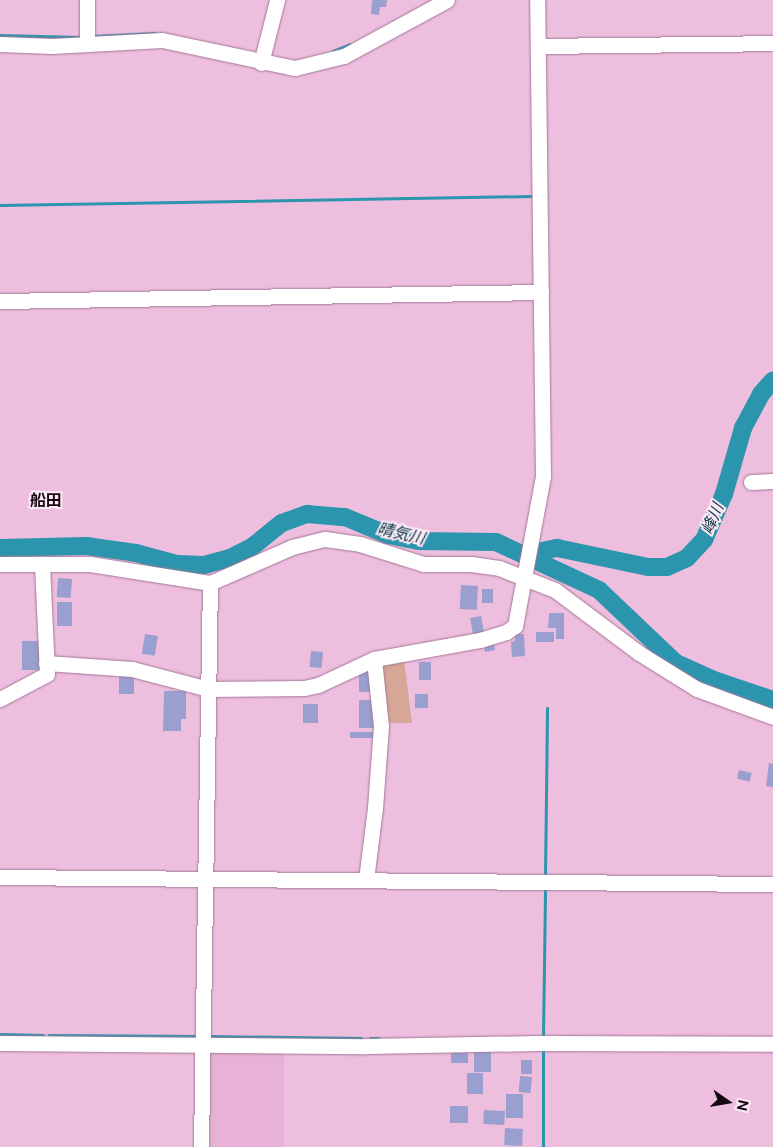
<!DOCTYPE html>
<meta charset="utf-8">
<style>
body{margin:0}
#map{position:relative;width:773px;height:1147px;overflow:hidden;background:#eebedf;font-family:"Public Sans","Noto Sans JP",sans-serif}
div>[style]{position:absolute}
.built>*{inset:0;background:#e8b1d7;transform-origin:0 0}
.green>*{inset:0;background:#d6a697}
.stream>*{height:3px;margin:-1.5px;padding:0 1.5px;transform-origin:1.5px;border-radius:1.5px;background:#2b95ae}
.river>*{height:18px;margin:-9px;padding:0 9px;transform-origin:9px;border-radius:9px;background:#2b95ae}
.building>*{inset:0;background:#999fcf;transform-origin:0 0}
.roads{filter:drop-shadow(0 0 1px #a47796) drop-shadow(0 0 1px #a47796)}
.minor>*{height:15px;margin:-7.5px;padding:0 7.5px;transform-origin:7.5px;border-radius:7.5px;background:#fff}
span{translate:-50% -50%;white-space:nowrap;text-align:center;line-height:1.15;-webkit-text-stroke:4px #fde9f6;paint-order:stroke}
.neighbourhood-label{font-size:16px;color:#170712;font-weight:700}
.water-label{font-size:16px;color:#083843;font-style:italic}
.north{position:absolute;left:703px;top:1077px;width:50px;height:50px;-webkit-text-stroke:4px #fde9f6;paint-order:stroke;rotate:103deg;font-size:14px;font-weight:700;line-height:20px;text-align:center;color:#170712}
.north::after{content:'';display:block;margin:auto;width:18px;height:22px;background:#170712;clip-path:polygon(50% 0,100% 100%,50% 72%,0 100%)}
</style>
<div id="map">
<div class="built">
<i style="left:197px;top:1038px;width:87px;height:109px"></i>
</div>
<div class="green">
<i style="clip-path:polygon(404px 660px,412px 723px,383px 723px,378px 661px)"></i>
</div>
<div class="stream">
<i style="left:0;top:35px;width:79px;rotate:1.5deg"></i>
<i style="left:94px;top:36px;width:61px;rotate:-2.8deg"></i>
<i style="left:333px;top:51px;width:18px;rotate:-22deg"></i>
<i style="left:0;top:205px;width:532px;rotate:-0.97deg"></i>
<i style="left:545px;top:877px;width:169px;rotate:-89.3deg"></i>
<i style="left:0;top:1034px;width:43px;rotate:1.3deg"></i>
<i style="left:49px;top:1035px;width:150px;rotate:0.4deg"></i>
<i style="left:209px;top:1036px;width:152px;rotate:0.8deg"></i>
<i style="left:543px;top:1036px;width:150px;rotate:-89.2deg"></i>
<i style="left:370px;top:1038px;width:9px"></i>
<i style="left:543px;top:1147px;width:99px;rotate:-90deg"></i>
</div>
<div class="river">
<i style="left:0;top:548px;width:86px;rotate:-1.3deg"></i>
<i style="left:86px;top:546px;width:50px;rotate:8deg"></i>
<i style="left:136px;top:553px;width:42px;rotate:15deg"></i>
<i style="left:177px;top:564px;width:27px;rotate:2deg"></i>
<i style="left:204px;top:565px;width:27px;rotate:-15deg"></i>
<i style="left:230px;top:558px;width:25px;rotate:-27deg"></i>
<i style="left:252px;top:547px;width:38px;rotate:-39deg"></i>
<i style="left:282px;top:523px;width:27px;rotate:-20deg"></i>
<i style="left:307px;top:514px;width:38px;rotate:5deg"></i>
<i style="left:345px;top:517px;width:47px;rotate:22.7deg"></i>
<i style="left:388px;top:535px;width:31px;rotate:11deg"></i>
<i style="left:418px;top:541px;width:78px;rotate:0.7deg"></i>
<i style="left:496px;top:542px;width:114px;rotate:25deg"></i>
<i style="left:599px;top:590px;width:106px;rotate:43.5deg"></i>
<i style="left:676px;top:663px;width:42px;rotate:24.1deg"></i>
<i style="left:714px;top:680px;width:62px;rotate:18.7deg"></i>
<i style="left:528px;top:554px;width:30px;rotate:-12deg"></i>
<i style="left:557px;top:548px;width:93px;rotate:11.8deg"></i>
<i style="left:648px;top:567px;width:19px"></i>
<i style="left:667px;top:567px;width:22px;rotate:-24deg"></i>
<i style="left:687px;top:558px;width:25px;rotate:-47deg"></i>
<i style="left:704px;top:540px;width:50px;rotate:-66.5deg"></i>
<i style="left:724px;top:494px;width:69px;rotate:-73.9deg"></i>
<i style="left:743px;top:428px;width:38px;rotate:-62deg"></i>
<i style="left:761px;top:394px;width:18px;rotate:-49deg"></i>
</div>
<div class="building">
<i style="clip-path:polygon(372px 0,387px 0,386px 7px,380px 7px,379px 15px,371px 14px)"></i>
<i style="left:58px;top:578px;width:14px;height:19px;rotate:4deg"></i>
<i style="left:461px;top:585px;width:17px;height:24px;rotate:3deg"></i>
<i style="left:482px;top:589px;width:11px;height:14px"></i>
<i style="left:57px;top:602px;width:15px;height:24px"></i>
<i style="clip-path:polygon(549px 613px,564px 613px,564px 639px,556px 639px,556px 628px,548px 628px)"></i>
<i style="left:481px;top:616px;width:17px;height:11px;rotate:80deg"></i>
<i style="left:536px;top:632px;width:18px;height:10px"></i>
<i style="left:145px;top:634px;width:13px;height:20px;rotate:9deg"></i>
<i style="clip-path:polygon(515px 634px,524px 634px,525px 656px,512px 657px,511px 642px,515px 641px)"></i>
<i style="left:22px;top:641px;width:18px;height:29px"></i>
<i style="clip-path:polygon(494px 644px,495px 650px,485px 652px,484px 645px)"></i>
<i style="left:311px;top:651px;width:12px;height:16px;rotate:5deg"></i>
<i style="left:419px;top:662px;width:12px;height:18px"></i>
<i style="left:372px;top:672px;width:20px;height:13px;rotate:90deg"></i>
<i style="left:119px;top:676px;width:15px;height:18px"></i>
<i style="clip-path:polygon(164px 691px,186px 691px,186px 719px,181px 719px,181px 731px,163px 731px)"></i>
<i style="left:428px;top:694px;width:14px;height:13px;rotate:90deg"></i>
<i style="left:359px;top:700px;width:15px;height:28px"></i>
<i style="left:303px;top:704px;width:15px;height:19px"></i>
<i style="left:373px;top:732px;width:6px;height:23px;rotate:90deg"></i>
<i style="clip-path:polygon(769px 763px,773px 764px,773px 787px,766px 786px)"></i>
<i style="left:739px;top:770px;width:13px;height:9px;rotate:13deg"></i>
<i style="left:474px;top:1051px;width:17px;height:21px"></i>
<i style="left:451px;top:1053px;width:17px;height:10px"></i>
<i style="left:521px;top:1060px;width:11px;height:14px"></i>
<i style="left:467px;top:1073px;width:16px;height:21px"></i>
<i style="left:520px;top:1076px;width:12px;height:16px;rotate:5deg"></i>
<i style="left:506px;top:1094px;width:17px;height:24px"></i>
<i style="left:450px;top:1106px;width:18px;height:17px"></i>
<i style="left:484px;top:1110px;width:21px;height:14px;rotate:3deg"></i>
<i style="left:505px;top:1128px;width:18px;height:17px;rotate:3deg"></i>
</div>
<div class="roads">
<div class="minor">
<i style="left:0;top:44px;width:52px;rotate:2.2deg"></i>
<i style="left:52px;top:46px;width:110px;rotate:-3.1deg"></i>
<i style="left:162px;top:40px;width:136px;rotate:11.9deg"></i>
<i style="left:295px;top:68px;width:50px;rotate:-13.8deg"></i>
<i style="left:344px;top:56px;width:117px;rotate:-28.5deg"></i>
<i style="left:87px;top:44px;width:44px;rotate:-90deg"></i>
<i style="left:538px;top:46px;width:235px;rotate:-0.7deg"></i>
<i style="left:261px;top:63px;width:65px;rotate:-75.7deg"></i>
<i style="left:0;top:301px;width:541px;rotate:-0.95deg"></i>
<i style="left:751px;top:482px;width:22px;rotate:-3deg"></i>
<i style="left:0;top:564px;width:90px"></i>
<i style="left:90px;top:564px;width:121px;rotate:9deg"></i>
<i style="left:210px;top:583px;width:90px;rotate:-23.7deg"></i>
<i style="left:292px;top:547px;width:34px;rotate:-14deg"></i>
<i style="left:325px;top:539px;width:35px;rotate:8deg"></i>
<i style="left:360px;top:544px;width:66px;rotate:17.6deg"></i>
<i style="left:423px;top:564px;width:48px"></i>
<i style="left:471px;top:564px;width:28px;rotate:8deg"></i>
<i style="left:499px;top:568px;width:60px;rotate:21.4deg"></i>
<i style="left:555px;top:590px;width:105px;rotate:36.9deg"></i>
<i style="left:639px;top:653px;width:68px;rotate:31.8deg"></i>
<i style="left:697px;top:689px;width:81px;rotate:20.2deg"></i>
<i style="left:46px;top:663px;width:86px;rotate:4deg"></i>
<i style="left:132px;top:669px;width:80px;rotate:14.6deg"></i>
<i style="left:209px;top:689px;width:95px;rotate:-0.6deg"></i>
<i style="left:304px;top:688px;width:14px;rotate:-12deg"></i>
<i style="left:318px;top:685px;width:62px;rotate:-24.9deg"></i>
<i style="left:374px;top:659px;width:108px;rotate:-10.2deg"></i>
<i style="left:480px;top:640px;width:27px;rotate:-17deg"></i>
<i style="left:506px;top:632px;width:11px;rotate:-34deg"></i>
<i style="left:515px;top:626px;width:152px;rotate:-79.4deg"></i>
<i style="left:543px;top:477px;width:477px;rotate:-90.7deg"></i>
<i style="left:0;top:699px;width:53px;rotate:-28deg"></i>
<i style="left:47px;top:674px;width:109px;rotate:-92.6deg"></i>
<i style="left:0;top:877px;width:773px;rotate:0.52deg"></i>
<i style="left:366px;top:880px;width:73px;rotate:-82.9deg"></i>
<i style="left:375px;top:808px;width:82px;rotate:-85.8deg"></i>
<i style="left:381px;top:726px;width:67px;rotate:-96deg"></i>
<i style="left:0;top:1043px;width:366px;rotate:0.5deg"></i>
<i style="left:366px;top:1046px;width:171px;rotate:-1deg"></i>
<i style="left:537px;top:1043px;width:236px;rotate:0.2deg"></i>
<i style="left:201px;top:1147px;width:564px;rotate:-89.09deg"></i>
</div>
</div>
<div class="neighbourhood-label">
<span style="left:46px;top:501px">船田</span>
</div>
<div class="water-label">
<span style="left:713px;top:519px;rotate:-67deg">峰川</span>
<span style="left:401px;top:534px;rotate:13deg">晴気川</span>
</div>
<div class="north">N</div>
</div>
